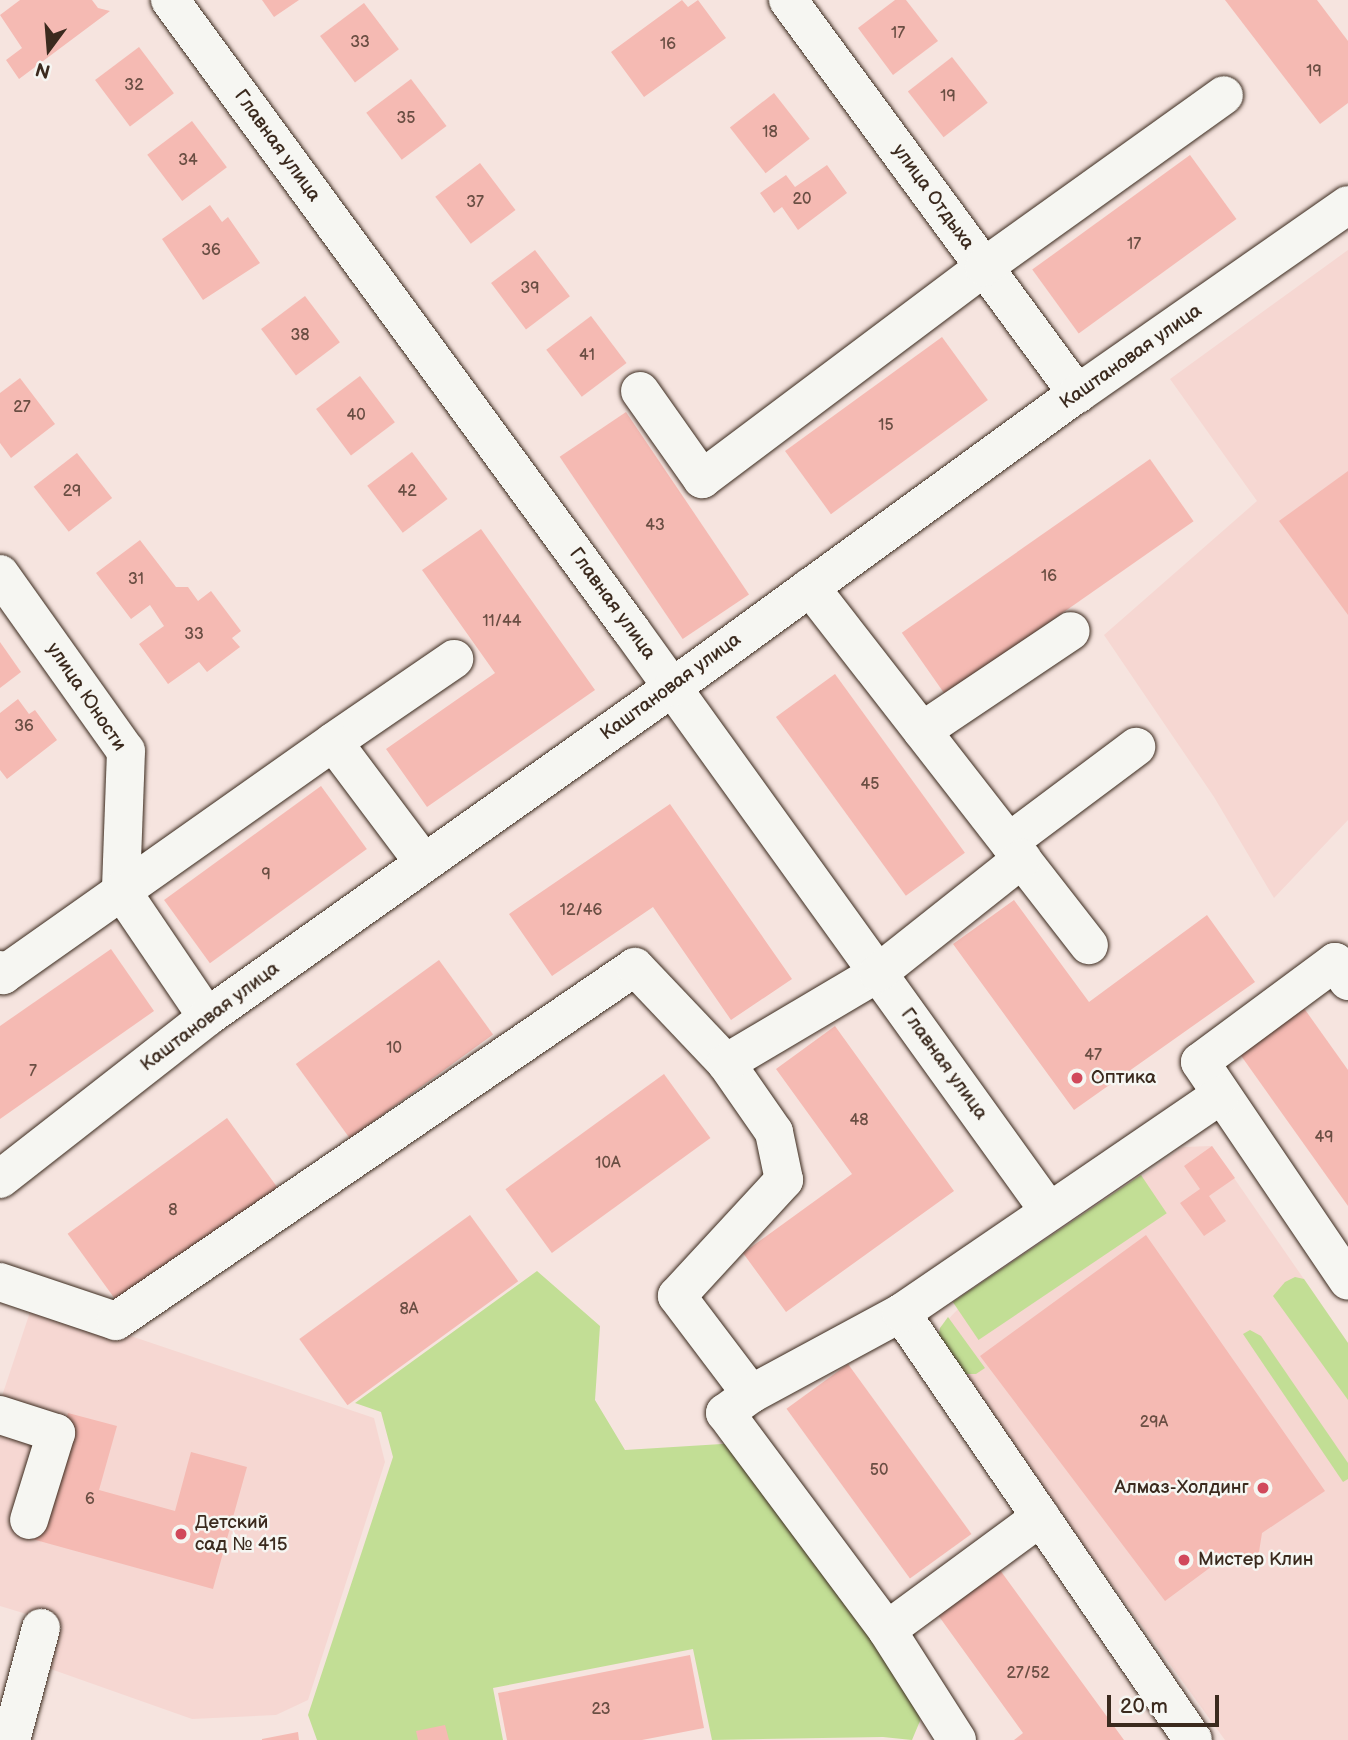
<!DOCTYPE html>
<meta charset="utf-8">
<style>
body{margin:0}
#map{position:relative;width:1348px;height:1740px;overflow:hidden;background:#f6e4df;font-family:"Balsamiq Sans",sans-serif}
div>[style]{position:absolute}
.built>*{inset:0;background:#f6d7d2}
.green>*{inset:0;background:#c2de95;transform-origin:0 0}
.building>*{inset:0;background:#f5bab3;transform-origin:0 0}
.roads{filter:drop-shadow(0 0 2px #3b2a1e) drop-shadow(0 0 2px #3b2a1e)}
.minor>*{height:38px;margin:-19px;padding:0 19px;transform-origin:19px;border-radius:19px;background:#f6f6f2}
.dots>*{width:19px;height:19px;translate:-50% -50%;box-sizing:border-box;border:4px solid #f6f6f2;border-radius:50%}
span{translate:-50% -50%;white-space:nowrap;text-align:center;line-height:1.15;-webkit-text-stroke:5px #f6f6f2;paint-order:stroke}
.number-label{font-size:16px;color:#6a4e43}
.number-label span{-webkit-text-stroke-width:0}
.street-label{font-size:19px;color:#3b2a1e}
.poi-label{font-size:19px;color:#3b2a1e}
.left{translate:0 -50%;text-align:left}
.right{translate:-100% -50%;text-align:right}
.north{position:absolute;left:14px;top:14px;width:70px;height:70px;-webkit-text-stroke:5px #f6f6f2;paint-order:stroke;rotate:196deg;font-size:19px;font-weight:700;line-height:28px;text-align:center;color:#3b2a1e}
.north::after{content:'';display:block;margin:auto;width:24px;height:32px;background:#3b2a1e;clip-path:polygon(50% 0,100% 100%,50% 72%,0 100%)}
.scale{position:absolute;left:1107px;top:1695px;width:112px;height:32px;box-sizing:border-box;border:4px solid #3b2a1e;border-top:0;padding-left:9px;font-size:21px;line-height:24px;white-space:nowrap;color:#3b2a1e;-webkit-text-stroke:5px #f6f6f2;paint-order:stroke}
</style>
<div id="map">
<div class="built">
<i style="clip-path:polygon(1348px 250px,1348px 820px,1274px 898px,1214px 797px,1104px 635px,1257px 501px,1170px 379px)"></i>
<i style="clip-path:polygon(1212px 1146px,1348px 1343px,1348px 1740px,1225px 1740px,951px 1363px,940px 1328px,958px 1309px,1183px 1147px)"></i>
<i style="clip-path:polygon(33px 1303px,374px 1418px,385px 1462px,308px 1700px,276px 1715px,192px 1719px,45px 1667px,56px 1623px,0 1606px,0 1402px)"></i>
</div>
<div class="green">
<i style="left:1141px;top:1175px;width:46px;height:227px;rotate:56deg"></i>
<i style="clip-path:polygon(537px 1271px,600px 1326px,595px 1400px,625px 1450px,738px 1443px,919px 1705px,920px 1721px,912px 1740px,883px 1737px,712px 1740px,693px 1649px,493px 1688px,503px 1740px,317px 1740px,308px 1715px,393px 1457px,381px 1412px,355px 1403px)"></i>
<i style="clip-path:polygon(1295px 1277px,1304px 1279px,1348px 1343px,1348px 1400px,1273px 1296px,1285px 1282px)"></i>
<i style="clip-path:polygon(948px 1317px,985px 1368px,976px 1374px,963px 1374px,938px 1339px,940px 1328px)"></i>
<i style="clip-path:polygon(1250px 1330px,1261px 1336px,1348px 1463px,1348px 1479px,1343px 1482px,1243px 1334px)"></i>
</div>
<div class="building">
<i style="clip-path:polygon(20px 0,92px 0,98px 8px,110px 11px,19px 79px,6px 60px,22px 48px,0 15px)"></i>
<i style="clip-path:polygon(262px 0,299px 0,274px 17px)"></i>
<i style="clip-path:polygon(682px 0,688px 7px,698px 0,726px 38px,644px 97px,611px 52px)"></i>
<i style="clip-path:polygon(895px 0,906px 0,938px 41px,893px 75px,858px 28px)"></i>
<i style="clip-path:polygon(1225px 0,1317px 0,1348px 41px,1348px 103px,1320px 124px)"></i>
<i style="left:364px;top:3px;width:58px;height:55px;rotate:53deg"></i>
<i style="left:139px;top:47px;width:58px;height:55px;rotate:53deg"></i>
<i style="left:952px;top:57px;width:58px;height:56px;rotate:52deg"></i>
<i style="left:411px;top:79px;width:59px;height:56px;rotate:53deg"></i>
<i style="left:774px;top:93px;width:58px;height:56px;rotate:52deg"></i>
<i style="left:192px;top:121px;width:58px;height:56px;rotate:53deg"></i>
<i style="left:1190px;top:155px;width:79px;height:195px;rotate:54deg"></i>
<i style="left:480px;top:163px;width:59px;height:56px;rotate:53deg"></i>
<i style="clip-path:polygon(827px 165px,847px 193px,798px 230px,782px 207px,774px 213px,760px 193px,786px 175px,795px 187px)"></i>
<i style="clip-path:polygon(210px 205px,222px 222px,228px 217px,260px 263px,203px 300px,162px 239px)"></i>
<i style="left:535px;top:250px;width:58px;height:55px;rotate:53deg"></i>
<i style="left:305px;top:296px;width:58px;height:55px;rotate:53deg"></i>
<i style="left:591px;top:316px;width:59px;height:56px;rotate:53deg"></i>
<i style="left:942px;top:337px;width:78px;height:194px;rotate:54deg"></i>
<i style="left:360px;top:376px;width:58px;height:55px;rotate:53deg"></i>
<i style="clip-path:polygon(20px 378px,55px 424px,11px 458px,0 443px,0 393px)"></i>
<i style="left:626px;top:412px;width:220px;height:80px;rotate:56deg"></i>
<i style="left:412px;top:452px;width:59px;height:56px;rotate:53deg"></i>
<i style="left:77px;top:453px;width:57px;height:55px;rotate:52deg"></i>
<i style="left:1150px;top:459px;width:76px;height:303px;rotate:55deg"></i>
<i style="clip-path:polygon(1348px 471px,1348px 615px,1279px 521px)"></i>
<i style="clip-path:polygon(481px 529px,595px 690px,427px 807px,386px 749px,495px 673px,422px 570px)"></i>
<i style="clip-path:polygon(140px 540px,176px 587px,188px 587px,198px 601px,211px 591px,241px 631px,232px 638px,240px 647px,207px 672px,199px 662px,168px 684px,139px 644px,164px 626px,150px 605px,131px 619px,96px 573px)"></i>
<i style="clip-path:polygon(0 642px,21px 672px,0 688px)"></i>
<i style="left:835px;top:674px;width:221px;height:73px;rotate:54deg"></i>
<i style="clip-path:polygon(18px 699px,29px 714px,35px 710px,57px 740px,7px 779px,0 770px,0 713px)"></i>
<i style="left:321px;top:786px;width:78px;height:194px;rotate:54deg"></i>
<i style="clip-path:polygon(670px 804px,792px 979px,731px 1020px,653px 907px,552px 976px,509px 914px)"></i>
<i style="clip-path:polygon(1014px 900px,1089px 1002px,1207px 915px,1255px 982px,1074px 1110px,953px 944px)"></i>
<i style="clip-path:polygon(111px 949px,154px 1011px,0 1119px,0 1026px)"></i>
<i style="left:439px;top:960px;width:92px;height:177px;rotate:54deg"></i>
<i style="clip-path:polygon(1301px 1004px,1348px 1070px,1348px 1206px,1237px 1050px)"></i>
<i style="clip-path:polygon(835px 1026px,954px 1191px,786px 1312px,743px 1253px,852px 1174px,776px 1069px)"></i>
<i style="left:664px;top:1074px;width:79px;height:196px;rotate:54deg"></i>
<i style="left:227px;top:1118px;width:88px;height:197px;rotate:54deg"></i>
<i style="clip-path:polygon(1212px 1146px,1235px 1178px,1209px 1196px,1226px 1221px,1204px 1236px,1180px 1203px,1200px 1189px,1184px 1166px)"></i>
<i style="left:470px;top:1215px;width:82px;height:211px;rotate:54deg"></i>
<i style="clip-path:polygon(1146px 1235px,1325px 1491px,1262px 1533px,1259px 1552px,1250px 1561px,1239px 1565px,1219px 1561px,1165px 1601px,980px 1356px)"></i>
<i style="left:848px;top:1364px;width:210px;height:76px;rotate:54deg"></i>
<i style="clip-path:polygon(68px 1413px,117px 1426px,99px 1490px,175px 1511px,191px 1452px,247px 1467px,213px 1589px,32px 1539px)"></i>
<i style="clip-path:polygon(1000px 1570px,1124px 1740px,1014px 1740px,1023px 1733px,938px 1615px)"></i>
<i style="clip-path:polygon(690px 1655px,704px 1728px,642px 1740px,507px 1740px,498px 1693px)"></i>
<i style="clip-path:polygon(445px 1725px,449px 1740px,418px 1740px,416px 1731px)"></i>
<i style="clip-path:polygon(298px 1732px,299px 1740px,262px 1740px,262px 1739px)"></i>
</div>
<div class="roads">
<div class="minor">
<i style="left:170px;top:0;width:781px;rotate:53.81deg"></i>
<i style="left:631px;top:630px;width:716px;rotate:54.27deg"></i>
<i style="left:788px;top:0;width:489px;rotate:53.7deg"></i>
<i style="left:640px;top:391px;width:108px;rotate:54.8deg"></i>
<i style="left:702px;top:479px;width:353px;rotate:-36.9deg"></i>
<i style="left:984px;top:267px;width:295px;rotate:-35.6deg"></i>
<i style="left:0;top:574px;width:217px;rotate:54.6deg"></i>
<i style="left:126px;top:751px;width:139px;rotate:92.1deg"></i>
<i style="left:121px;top:890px;width:153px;rotate:55.9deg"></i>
<i style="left:810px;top:587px;width:454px;rotate:52.1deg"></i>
<i style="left:922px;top:731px;width:179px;rotate:-33.9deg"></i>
<i style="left:1009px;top:842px;width:159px;rotate:-36.8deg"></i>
<i style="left:424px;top:863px;width:151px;rotate:-126.9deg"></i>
<i style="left:333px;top:742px;width:147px;rotate:-34.4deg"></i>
<i style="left:0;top:970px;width:6px;rotate:59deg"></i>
<i style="left:3px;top:975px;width:404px;rotate:-35.2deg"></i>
<i style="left:1348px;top:981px;width:23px;rotate:-124deg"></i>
<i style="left:1335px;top:962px;width:168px;rotate:143.5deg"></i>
<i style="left:1200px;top:1062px;width:264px;rotate:55.9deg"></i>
<i style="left:0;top:1179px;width:263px;rotate:-38deg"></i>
<i style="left:207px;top:1017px;width:571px;rotate:-35.3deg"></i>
<i style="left:673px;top:687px;width:499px;rotate:-36deg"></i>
<i style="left:1077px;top:394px;width:330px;rotate:-34.9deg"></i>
<i style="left:0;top:1282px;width:122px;rotate:18.6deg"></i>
<i style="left:116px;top:1321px;width:628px;rotate:-34.3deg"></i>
<i style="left:635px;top:967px;width:132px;rotate:46.5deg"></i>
<i style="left:901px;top:1313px;width:517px;rotate:55.63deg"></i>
<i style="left:751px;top:1394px;width:123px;rotate:-127.1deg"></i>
<i style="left:677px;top:1296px;width:158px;rotate:-47.3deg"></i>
<i style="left:784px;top:1180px;width:49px;rotate:-101.8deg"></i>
<i style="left:774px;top:1132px;width:84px;rotate:-124.8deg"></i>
<i style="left:726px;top:1063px;width:177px;rotate:-30.6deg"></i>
<i style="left:878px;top:973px;width:184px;rotate:-38.4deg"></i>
<i style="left:0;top:1415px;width:59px;rotate:17.8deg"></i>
<i style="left:56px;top:1433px;width:91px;rotate:107.2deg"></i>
<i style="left:887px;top:1630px;width:271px;rotate:-126.7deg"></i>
<i style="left:725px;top:1413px;width:32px;rotate:-36deg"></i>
<i style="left:751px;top:1394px;width:170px;rotate:-28.4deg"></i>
<i style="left:901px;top:1313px;width:387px;rotate:-34.3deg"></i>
<i style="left:11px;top:1740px;width:116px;rotate:-75deg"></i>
<i style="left:957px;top:1740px;width:130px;rotate:-122.5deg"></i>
<i style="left:887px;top:1630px;width:191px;rotate:-36.3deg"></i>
</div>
</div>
<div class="dots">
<i style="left:1077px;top:1078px;background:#d1495b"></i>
<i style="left:1263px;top:1488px;background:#d1495b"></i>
<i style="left:181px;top:1534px;background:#d1495b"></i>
<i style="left:1184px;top:1560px;background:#d1495b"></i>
</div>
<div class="number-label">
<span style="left:898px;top:34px">17</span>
<span style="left:360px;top:43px">33</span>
<span style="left:668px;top:45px">16</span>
<span style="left:1314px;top:72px">19</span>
<span style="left:134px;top:86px">32</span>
<span style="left:948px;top:97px">19</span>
<span style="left:406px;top:119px">35</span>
<span style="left:770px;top:133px">18</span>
<span style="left:188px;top:161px">34</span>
<span style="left:802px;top:200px">20</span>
<span style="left:475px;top:203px">37</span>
<span style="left:1134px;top:245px">17</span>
<span style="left:211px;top:251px">36</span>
<span style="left:530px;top:289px">39</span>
<span style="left:300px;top:336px">38</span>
<span style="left:587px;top:356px">41</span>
<span style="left:22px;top:408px">27</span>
<span style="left:356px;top:416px">40</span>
<span style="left:886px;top:426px">15</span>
<span style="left:72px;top:492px">29</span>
<span style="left:407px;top:492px">42</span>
<span style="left:655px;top:526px">43</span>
<span style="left:1049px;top:577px">16</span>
<span style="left:136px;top:580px">31</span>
<span style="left:502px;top:622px">11/44</span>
<span style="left:194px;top:635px">33</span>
<span style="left:24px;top:727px">36</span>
<span style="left:870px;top:785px">45</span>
<span style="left:266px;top:875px">9</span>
<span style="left:581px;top:911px">12/46</span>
<span style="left:394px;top:1049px">10</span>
<span style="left:1093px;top:1056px">47</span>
<span style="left:33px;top:1072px">7</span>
<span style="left:859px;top:1121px">48</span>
<span style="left:1324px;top:1138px">49</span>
<span style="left:608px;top:1164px">10А</span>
<span style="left:173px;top:1211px">8</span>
<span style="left:409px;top:1310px">8А</span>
<span style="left:1154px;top:1423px">29А</span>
<span style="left:879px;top:1471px">50</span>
<span style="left:90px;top:1500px">6</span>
<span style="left:1028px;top:1674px">27/52</span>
<span style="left:601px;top:1710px">23</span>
</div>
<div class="street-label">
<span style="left:277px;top:146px;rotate:54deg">Главная улица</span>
<span style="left:933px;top:197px;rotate:54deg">улица Отдыха</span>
<span style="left:1131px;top:357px;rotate:-35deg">Каштановая улица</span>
<span style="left:612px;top:604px;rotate:54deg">Главная улица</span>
<span style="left:671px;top:687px;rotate:-36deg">Каштановая улица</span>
<span style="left:86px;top:697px;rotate:56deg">улица Юности</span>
<span style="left:210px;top:1017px;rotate:-37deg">Каштановая улица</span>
<span style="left:944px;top:1064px;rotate:54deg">Главная улица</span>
</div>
<div class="poi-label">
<span class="left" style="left:1091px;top:1078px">Оптика</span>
<span class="right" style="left:1249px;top:1488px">Алмаз-Холдинг</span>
<span class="left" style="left:195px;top:1534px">Детский<br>сад № 415</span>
<span class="left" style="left:1198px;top:1560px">Мистер Клин</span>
</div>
<div class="north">N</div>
<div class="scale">20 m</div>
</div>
